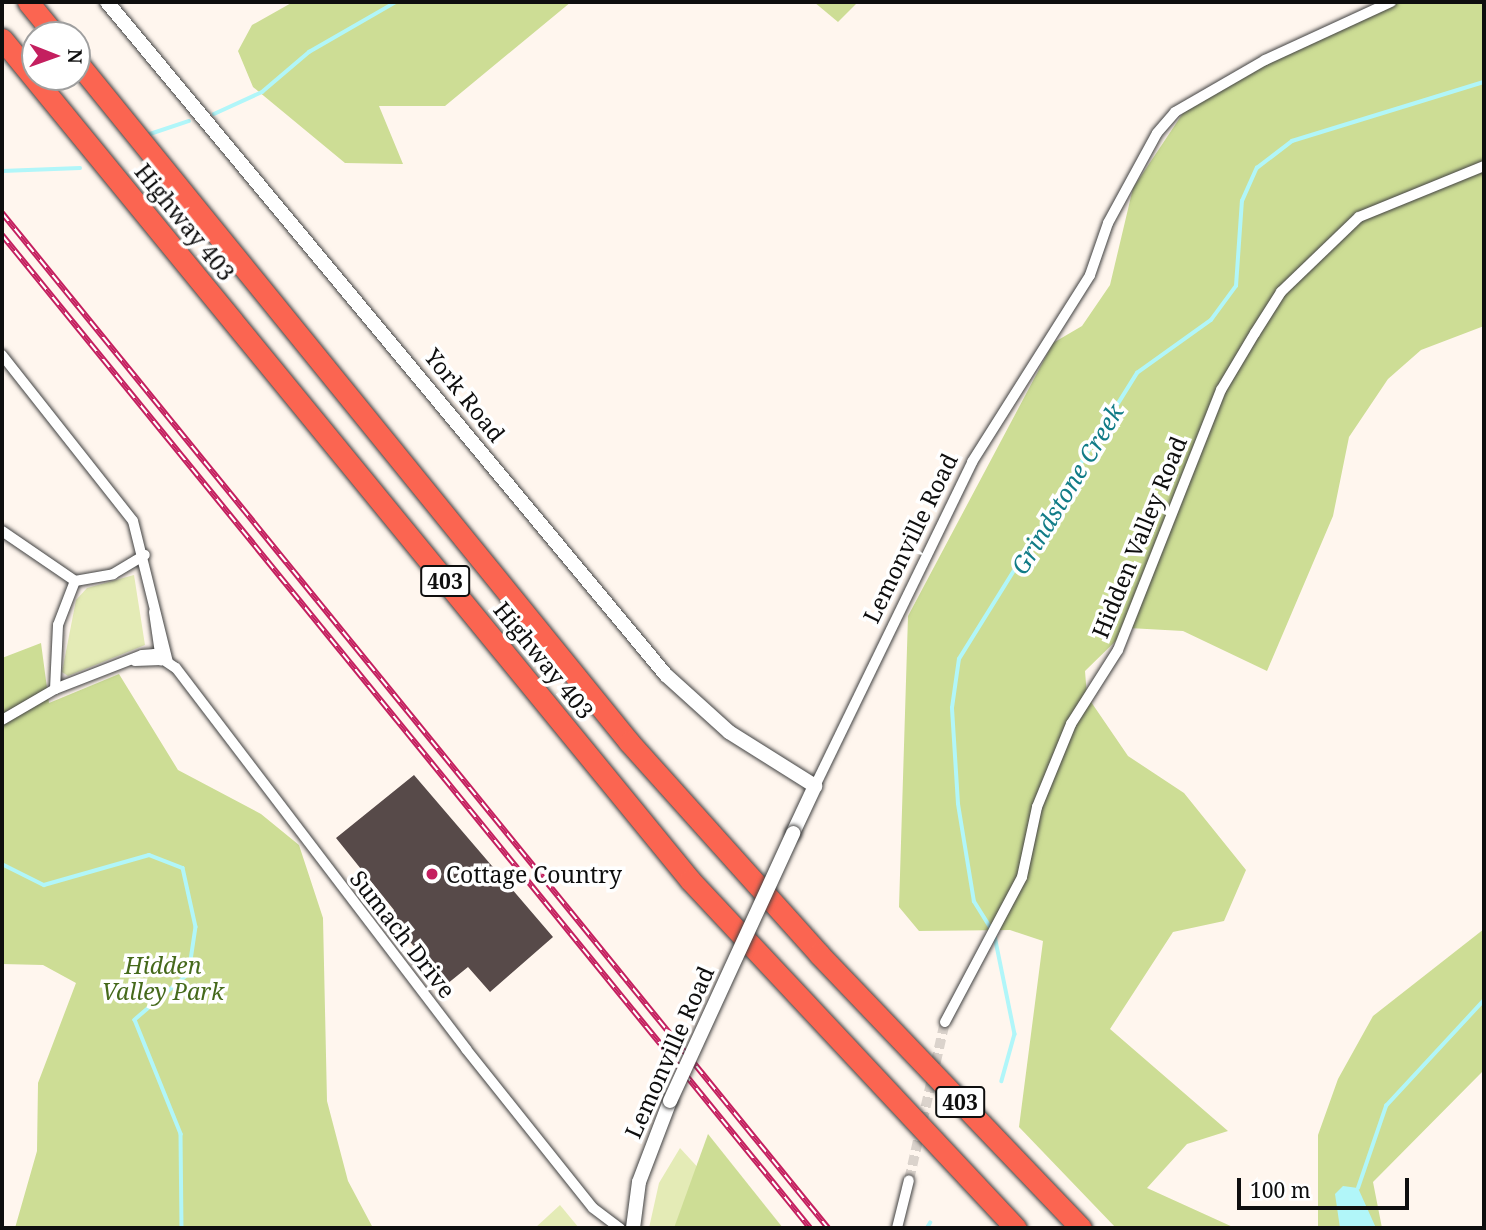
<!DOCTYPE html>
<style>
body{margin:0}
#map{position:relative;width:1486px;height:1230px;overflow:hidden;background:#fff6ee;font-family:"Noto Serif",serif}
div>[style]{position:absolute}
.green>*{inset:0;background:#e4ebb6}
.forest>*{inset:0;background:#cddd95}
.water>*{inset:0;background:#b1f6f9}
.stream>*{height:3.5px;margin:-1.75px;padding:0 1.75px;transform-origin:1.75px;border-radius:1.75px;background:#b1f6f9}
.building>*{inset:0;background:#574a49}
.minor-tunnel>*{height:10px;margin-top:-5px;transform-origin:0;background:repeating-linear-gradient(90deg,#dbd3cc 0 10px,transparent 0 15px)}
.roads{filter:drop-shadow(0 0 2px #414141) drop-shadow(0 0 2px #414141)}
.minor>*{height:10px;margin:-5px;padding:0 5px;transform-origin:5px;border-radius:5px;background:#fff}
.tertiary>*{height:14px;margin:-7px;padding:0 7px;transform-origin:7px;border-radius:7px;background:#fff}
.motorway>*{height:21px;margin:-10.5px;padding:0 10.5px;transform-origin:10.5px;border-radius:10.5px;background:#fb6551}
.rail>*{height:6px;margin-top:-3px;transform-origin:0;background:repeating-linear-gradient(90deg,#fff 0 10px,#c41f5f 0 20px);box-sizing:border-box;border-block:2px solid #c41f5f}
.bridges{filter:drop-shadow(0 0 2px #414141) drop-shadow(0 0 2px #414141)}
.tertiary-bridge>*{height:14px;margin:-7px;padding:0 7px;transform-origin:7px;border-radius:7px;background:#fff}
.dots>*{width:19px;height:19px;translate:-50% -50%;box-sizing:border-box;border:4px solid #fff;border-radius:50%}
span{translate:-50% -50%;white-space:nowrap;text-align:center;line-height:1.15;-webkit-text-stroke:7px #fff;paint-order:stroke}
.shield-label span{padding:2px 5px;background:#fff;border:2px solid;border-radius:5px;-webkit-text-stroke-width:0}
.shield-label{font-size:21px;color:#0e0e0e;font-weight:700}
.street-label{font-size:23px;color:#0e0e0e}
.poi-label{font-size:23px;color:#0e0e0e}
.left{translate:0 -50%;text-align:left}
.park-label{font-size:23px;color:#45691b;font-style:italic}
.water-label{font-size:24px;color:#117c87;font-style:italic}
.frame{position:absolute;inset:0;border:4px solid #0e0e0e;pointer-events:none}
.north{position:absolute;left:21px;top:21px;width:70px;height:70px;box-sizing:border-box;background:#fff;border:2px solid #9f9f9f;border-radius:50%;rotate:91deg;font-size:19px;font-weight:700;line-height:28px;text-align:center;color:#0e0e0e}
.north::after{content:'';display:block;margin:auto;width:24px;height:32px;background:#c41f5f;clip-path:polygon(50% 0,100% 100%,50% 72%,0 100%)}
.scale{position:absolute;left:1237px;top:1178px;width:172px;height:32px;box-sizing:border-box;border:4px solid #0e0e0e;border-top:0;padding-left:9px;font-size:21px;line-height:24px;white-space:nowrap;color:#0e0e0e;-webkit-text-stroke:5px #fff;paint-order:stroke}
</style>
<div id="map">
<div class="green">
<i style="clip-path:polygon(134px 575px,145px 645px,68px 676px,62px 672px,76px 600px,87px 588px)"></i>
<i style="clip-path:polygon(680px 1148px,725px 1197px,752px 1228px,649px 1228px,659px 1183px)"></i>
<i style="clip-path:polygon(560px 1205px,579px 1228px,535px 1228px)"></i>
</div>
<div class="forest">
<i style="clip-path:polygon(293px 2px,571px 2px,445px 106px,379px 106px,403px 164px,345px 163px,253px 87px,238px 51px,252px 25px)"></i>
<i style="clip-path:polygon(814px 2px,858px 2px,838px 22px)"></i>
<i style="clip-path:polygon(1400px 2px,1484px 2px,1484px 326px,1421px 350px,1388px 379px,1349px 437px,1333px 516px,1267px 671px,1183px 631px,1129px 628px,1085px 671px,1087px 696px,1128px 756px,1184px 793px,1246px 870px,1224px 921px,1173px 932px,1110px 1029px,1228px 1131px,1187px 1144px,1147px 1188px,1235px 1228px,1116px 1228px,1019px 1127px,1043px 941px,1010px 930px,919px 931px,899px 907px,908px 616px,1053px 343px,1082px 326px,1110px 285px,1133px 188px,1185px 110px,1233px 77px)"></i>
<i style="clip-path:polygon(41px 643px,49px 703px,119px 674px,178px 770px,261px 814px,299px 845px,323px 918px,327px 1101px,348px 1181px,373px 1228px,15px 1228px,37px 1151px,38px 1083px,76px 983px,43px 965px,2px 964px,2px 658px)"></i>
<i style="clip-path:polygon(1484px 929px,1484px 1070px,1373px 1182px,1382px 1228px,1318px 1228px,1318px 1135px,1338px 1079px,1373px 1016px)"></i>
<i style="clip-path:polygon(708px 1134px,783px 1228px,674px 1228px)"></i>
</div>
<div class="water">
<i style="clip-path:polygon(1343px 1186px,1358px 1188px,1376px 1228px,1340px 1228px,1335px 1194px)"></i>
</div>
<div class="stream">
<i style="left:214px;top:114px;width:53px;rotate:-24.6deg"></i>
<i style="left:262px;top:92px;width:62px;rotate:-40.4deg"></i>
<i style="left:309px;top:52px;width:100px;rotate:-29.9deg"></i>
<i style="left:147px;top:135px;width:44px;rotate:-18.4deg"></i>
<i style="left:2px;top:171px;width:78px;rotate:-2.2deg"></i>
<i style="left:2px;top:864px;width:47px;rotate:26.6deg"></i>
<i style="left:44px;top:885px;width:109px;rotate:-15.9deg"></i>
<i style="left:149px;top:855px;width:36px;rotate:21deg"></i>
<i style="left:183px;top:868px;width:60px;rotate:77.6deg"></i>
<i style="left:196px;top:927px;width:48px;rotate:98.5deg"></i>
<i style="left:189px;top:974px;width:71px;rotate:139.6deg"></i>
<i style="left:135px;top:1020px;width:123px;rotate:68deg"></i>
<i style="left:181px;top:1134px;width:94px;rotate:89.4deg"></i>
<i style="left:991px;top:929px;width:32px;rotate:-122deg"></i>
<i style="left:974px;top:902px;width:99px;rotate:-99.3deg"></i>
<i style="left:958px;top:804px;width:96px;rotate:-93.6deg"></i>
<i style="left:952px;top:708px;width:49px;rotate:-81.9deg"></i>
<i style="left:959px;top:659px;width:337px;rotate:-58.1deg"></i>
<i style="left:1137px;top:373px;width:91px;rotate:-35.6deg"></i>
<i style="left:1211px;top:320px;width:42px;rotate:-53.7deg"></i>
<i style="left:1236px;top:286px;width:85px;rotate:-86deg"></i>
<i style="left:1242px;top:201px;width:36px;rotate:-66deg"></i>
<i style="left:1257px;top:168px;width:44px;rotate:-37.6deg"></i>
<i style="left:1292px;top:141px;width:201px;rotate:-17.1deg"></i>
<i style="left:995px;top:936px;width:100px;rotate:78.5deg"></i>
<i style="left:1015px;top:1034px;width:49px;rotate:105.5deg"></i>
<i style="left:1358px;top:1188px;width:87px;rotate:-71.1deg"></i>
<i style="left:1386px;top:1106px;width:144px;rotate:-47.2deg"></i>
<i style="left:927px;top:1228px;width:6px;rotate:-59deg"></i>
</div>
<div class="building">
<i style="clip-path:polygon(414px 775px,553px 937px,490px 992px,468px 967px,447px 984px,390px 919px,394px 910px,336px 838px)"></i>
</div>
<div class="minor-tunnel">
<i style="left:909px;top:1180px;width:162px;rotate:-77.2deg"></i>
</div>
<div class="roads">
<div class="minor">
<i style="left:2px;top:355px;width:211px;rotate:51.7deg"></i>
<i style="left:133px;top:521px;width:145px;rotate:76.1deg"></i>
<i style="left:2px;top:531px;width:88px;rotate:34.4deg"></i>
<i style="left:75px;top:581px;width:39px;rotate:-10deg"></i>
<i style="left:113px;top:574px;width:37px;rotate:-31deg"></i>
<i style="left:154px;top:612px;width:49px;rotate:81.7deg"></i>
<i style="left:135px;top:661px;width:26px;rotate:-2deg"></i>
<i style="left:55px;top:689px;width:64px;rotate:-87.3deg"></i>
<i style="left:58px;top:625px;width:47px;rotate:-68.9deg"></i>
<i style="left:2px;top:720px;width:61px;rotate:-30.3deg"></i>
<i style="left:55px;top:689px;width:93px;rotate:-21.3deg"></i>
<i style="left:142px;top:655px;width:13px;rotate:-4deg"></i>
<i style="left:155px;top:654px;width:25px;rotate:34deg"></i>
<i style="left:176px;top:668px;width:479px;rotate:52.7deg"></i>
<i style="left:466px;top:1049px;width:203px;rotate:51.4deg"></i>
<i style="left:593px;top:1208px;width:34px;rotate:37deg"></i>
<i style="left:815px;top:786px;width:360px;rotate:-64.1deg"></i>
<i style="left:972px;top:462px;width:221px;rotate:-57.7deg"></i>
<i style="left:1090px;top:275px;width:55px;rotate:-70.9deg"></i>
<i style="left:1108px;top:223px;width:102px;rotate:-61.4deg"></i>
<i style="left:1157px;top:133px;width:28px;rotate:-49deg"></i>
<i style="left:1175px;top:112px;width:104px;rotate:-30deg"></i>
<i style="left:1265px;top:60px;width:139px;rotate:-24.7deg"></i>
<i style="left:945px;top:1022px;width:164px;rotate:-62deg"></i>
<i style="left:1022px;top:877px;width:72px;rotate:-77.9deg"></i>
<i style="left:1037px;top:807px;width:90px;rotate:-67.7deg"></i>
<i style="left:1071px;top:724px;width:88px;rotate:-57.6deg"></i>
<i style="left:1118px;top:650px;width:280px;rotate:-68.4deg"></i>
<i style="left:1221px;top:390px;width:66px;rotate:-59.2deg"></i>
<i style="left:1255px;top:333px;width:49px;rotate:-57.6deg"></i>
<i style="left:1281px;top:292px;width:108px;rotate:-43.9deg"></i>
<i style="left:1359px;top:217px;width:135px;rotate:-22.2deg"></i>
<i style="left:897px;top:1228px;width:49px;rotate:-76deg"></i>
</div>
<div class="tertiary">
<i style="left:107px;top:2px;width:875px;rotate:50.29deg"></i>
<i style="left:666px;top:675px;width:85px;rotate:42.1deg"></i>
<i style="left:729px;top:732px;width:102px;rotate:32.1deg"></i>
<i style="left:815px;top:786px;width:52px;rotate:115.1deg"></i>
<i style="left:633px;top:1228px;width:46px;rotate:-82.6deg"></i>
<i style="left:639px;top:1182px;width:87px;rotate:-69.1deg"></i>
</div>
<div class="motorway">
<i style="left:28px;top:2px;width:43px;rotate:50.7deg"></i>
<i style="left:2px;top:39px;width:1087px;rotate:50.71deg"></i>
<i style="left:690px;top:880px;width:477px;rotate:46.9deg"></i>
<i style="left:77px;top:62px;width:876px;rotate:50.93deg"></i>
<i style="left:629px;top:742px;width:285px;rotate:48.1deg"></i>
<i style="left:819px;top:954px;width:379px;rotate:46.3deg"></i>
</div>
</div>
<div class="rail">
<i style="left:2px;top:213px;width:1309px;rotate:50.86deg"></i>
<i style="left:2px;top:235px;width:1280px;rotate:50.86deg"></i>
</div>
<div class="bridges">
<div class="tertiary-bridge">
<i style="left:670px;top:1101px;width:295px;rotate:-65.3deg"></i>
</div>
</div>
<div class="dots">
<i style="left:432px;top:874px;background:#c41f5f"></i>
</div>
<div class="shield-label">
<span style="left:445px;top:581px">403</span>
<span style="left:960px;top:1102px">403</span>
</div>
<div class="street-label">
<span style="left:185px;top:222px;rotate:51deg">Highway 403</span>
<span style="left:465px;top:395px;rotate:51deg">York Road</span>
<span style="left:1139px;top:537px;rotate:-68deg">Hidden Valley Road</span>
<span style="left:910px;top:538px;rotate:-64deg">Lemonville Road</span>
<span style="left:544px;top:660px;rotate:51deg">Highway 403</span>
<span style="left:403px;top:934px;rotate:52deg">Sumach Drive</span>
<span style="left:669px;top:1052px;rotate:-66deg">Lemonville Road</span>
</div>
<div class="poi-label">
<span class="left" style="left:446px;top:874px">Cottage Country</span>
</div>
<div class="park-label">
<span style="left:163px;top:978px">Hidden<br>Valley Park</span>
</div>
<div class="water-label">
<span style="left:1067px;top:489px;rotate:-59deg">Grindstone Creek</span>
</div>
<div class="frame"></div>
<div class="north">N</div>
<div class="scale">100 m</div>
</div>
